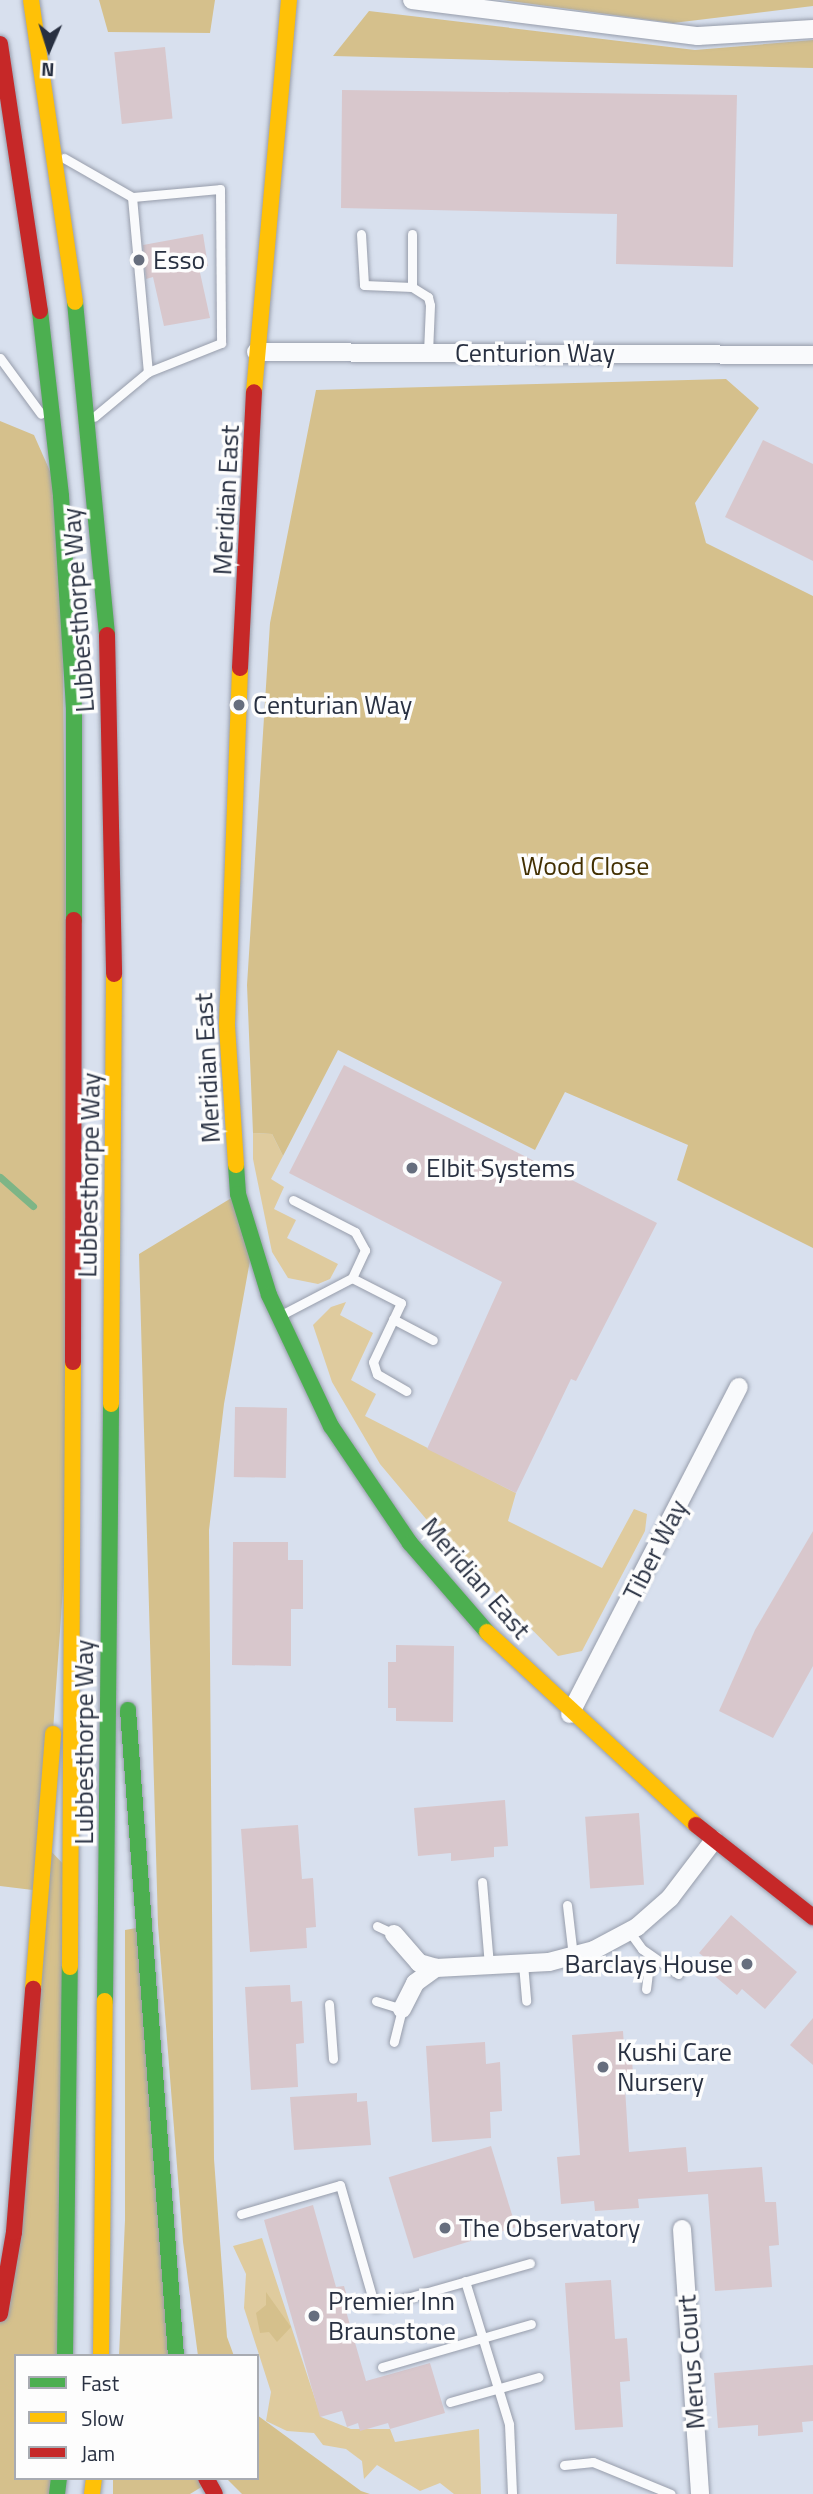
<!DOCTYPE html>
<style>
body{margin:0}
#map{position:relative;width:813px;height:2494px;overflow:hidden;background:#d8e0ee;font-family:"Titillium Web",sans-serif}
div>[style]{position:absolute}
.green>*{inset:0;background:#dfcb9e}
.forest>*{inset:0;background:#d5c08c}
.stream>*{height:7px;margin:-3.5px;padding:0 3.5px;transform-origin:3.5px;border-radius:3.5px;background:#7eb586}
.building>*{inset:0;background:#d8c7cc;transform-origin:0 0}
.roads{filter:drop-shadow(0 0 2px #979dab) drop-shadow(0 0 2px #979dab)}
.lane>*{height:9px;margin:-4.5px;padding:0 4.5px;transform-origin:4.5px;border-radius:4.5px;background:#f9fafc}
.street>*{height:18px;margin:-9px;padding:0 9px;transform-origin:9px;border-radius:9px;background:#f9fafc}
.fast>*{height:16px;margin:-8px;padding:0 8px;transform-origin:8px;border-radius:8px;background:#4caf50}
.slow>*{height:16px;margin:-8px;padding:0 8px;transform-origin:8px;border-radius:8px;background:#ffc107}
.jam>*{height:16px;margin:-8px;padding:0 8px;transform-origin:8px;border-radius:8px;background:#c62828}
.dots>*{width:19px;height:19px;translate:-50% -50%;box-sizing:border-box;border:4px solid #fdfdfd;border-radius:50%}
span{translate:-50% -50%;white-space:nowrap;text-align:center;line-height:1.15;-webkit-text-stroke:7px #fdfdfd;paint-order:stroke}
.poi-label{font-size:26px;color:#283041}
.left{translate:0 -50%;text-align:left}
.right{translate:-100% -50%;text-align:right}
.street-label{font-size:26px;color:#283041}
.park-label{font-size:26px;color:#422f01}
.legend{position:absolute;left:14px;top:2354px;width:245px;height:126px;box-sizing:border-box;background:#fdfdfd;border:2px solid #a8abb2;margin:0;padding:9px 12px;list-style:none;font-size:21px;color:#283041}
.legend li{display:flex;align-items:center;gap:14px;height:35px}
.legend b{width:35px;border:2px solid #a8abb2}
.north{position:absolute;left:14px;top:14px;width:70px;height:70px;-webkit-text-stroke:5px #fdfdfd;paint-order:stroke;rotate:183deg;font-size:19px;font-weight:700;line-height:28px;text-align:center;color:#283041}
.north::after{content:'';display:block;margin:auto;width:24px;height:32px;background:#283041;clip-path:polygon(50% 0,100% 100%,50% 72%,0 100%)}
</style>
<div id="map">
<div class="green">
<i style="clip-path:polygon(253px 1133px,272px 1134px,283px 1156px,271px 1179px,284px 1187px,274px 1209px,296px 1220px,287px 1238px,338px 1264px,330px 1279px,318px 1284px,288px 1278px,272px 1252px,253px 1159px)"></i>
<i style="clip-path:polygon(346px 1302px,340px 1315px,373px 1333px,351px 1380px,376px 1394px,365px 1416px,516px 1493px,508px 1521px,602px 1568px,634px 1509px,647px 1514px,645px 1531px,582px 1651px,558px 1656px,442px 1538px,380px 1464px,332px 1382px,313px 1325px,331px 1307px)"></i>
<i style="clip-path:polygon(262px 2238px,321px 2417px,351px 2429px,390px 2429px,395px 2442px,479px 2429px,481px 2494px,454px 2494px,440px 2483px,420px 2491px,377px 2465px,364px 2479px,362px 2461px,346px 2449px,323px 2445px,314px 2433px,287px 2431px,266px 2421px,271px 2392px,244px 2308px,246px 2274px,233px 2246px)"></i>
</div>
<div class="forest">
<i style="clip-path:polygon(99px 0,215px 0,210px 33px,108px 32px)"></i>
<i style="clip-path:polygon(503px 0,813px 0,813px 6px,673px 23px)"></i>
<i style="clip-path:polygon(369px 11px,695px 50px,813px 40px,813px 68px,333px 56px)"></i>
<i style="clip-path:polygon(726px 379px,759px 408px,695px 503px,706px 543px,813px 596px,813px 1248px,677px 1180px,688px 1145px,565px 1092px,535px 1150px,338px 1050px,283px 1156px,272px 1134px,253px 1133px,247px 985px,270px 623px,316px 390px)"></i>
<i style="clip-path:polygon(0 421px,34px 435px,61px 496px,72px 1460px,45px 1845px,70px 1871px,65px 2356px,16px 2356px,16px 2478px,58px 2478px,57px 2494px,0 2494px,0 2314px,41px 1891px,0 1886px)"></i>
<i style="clip-path:polygon(238px 1194px,253px 1244px,224px 1404px,209px 1530px,214px 2159px,227px 2337px,234px 2356px,198px 2356px,183px 2242px,158px 1925px,139px 1254px)"></i>
<i style="clip-path:polygon(142px 1927px,176px 2356px,119px 2356px,125px 2220px,125px 1930px)"></i>
<i style="clip-path:polygon(266px 2292px,291px 2327px,277px 2342px,269px 2332px,260px 2333px,256px 2313px,266px 2305px)"></i>
<i style="clip-path:polygon(257px 2415px,361px 2491px,370px 2494px,242px 2494px,226px 2478px,257px 2478px)"></i>
<i style="clip-path:polygon(113px 2478px,206px 2478px,208px 2483px,190px 2494px,113px 2494px)"></i>
</div>
<div class="stream">
<i style="left:0;top:1177px;width:44px;rotate:41.3deg"></i>
</div>
<div class="building">
<i style="left:165px;top:47px;width:72px;height:51px;rotate:84deg"></i>
<i style="clip-path:polygon(342px 90px,737px 95px,733px 267px,616px 264px,617px 214px,341px 208px)"></i>
<i style="clip-path:polygon(203px 234px,208px 266px,199px 268px,210px 318px,164px 326px,153px 277px,146px 279px,143px 245px)"></i>
<i style="clip-path:polygon(763px 440px,813px 464px,813px 561px,725px 517px)"></i>
<i style="clip-path:polygon(344px 1065px,657px 1223px,576px 1381px,571px 1379px,516px 1493px,427px 1449px,502px 1282px,289px 1173px)"></i>
<i style="left:235px;top:1407px;width:52px;height:70px;rotate:1deg"></i>
<i style="clip-path:polygon(813px 1531px,813px 1666px,773px 1738px,719px 1711px,755px 1630px)"></i>
<i style="clip-path:polygon(233px 1542px,288px 1542px,288px 1560px,303px 1560px,303px 1609px,291px 1609px,291px 1666px,232px 1665px)"></i>
<i style="clip-path:polygon(396px 1645px,454px 1646px,453px 1722px,396px 1721px,396px 1708px,388px 1708px,388px 1662px,396px 1662px)"></i>
<i style="clip-path:polygon(505px 1800px,508px 1846px,494px 1847px,494px 1857px,451px 1861px,451px 1853px,418px 1856px,414px 1808px)"></i>
<i style="left:639px;top:1813px;width:72px;height:54px;rotate:86deg"></i>
<i style="clip-path:polygon(298px 1825px,302px 1879px,313px 1878px,316px 1927px,306px 1928px,307px 1948px,250px 1952px,241px 1829px)"></i>
<i style="clip-path:polygon(731px 1915px,797px 1972px,765px 2009px,742px 1989px,737px 1995px,704px 1967px,709px 1961px,699px 1953px)"></i>
<i style="clip-path:polygon(290px 1985px,291px 2002px,302px 2001px,304px 2043px,296px 2044px,298px 2087px,251px 2090px,245px 1987px)"></i>
<i style="clip-path:polygon(813px 2018px,813px 2065px,790px 2045px)"></i>
<i style="clip-path:polygon(623px 2031px,624px 2046px,631px 2046px,634px 2087px,625px 2088px,629px 2152px,686px 2147px,688px 2172px,762px 2167px,765px 2202px,776px 2202px,779px 2245px,769px 2246px,772px 2287px,715px 2291px,708px 2194px,638px 2199px,639px 2208px,595px 2211px,594px 2201px,561px 2204px,557px 2157px,580px 2155px,572px 2035px)"></i>
<i style="clip-path:polygon(485px 2042px,486px 2064px,500px 2062px,502px 2111px,490px 2112px,491px 2138px,432px 2142px,426px 2046px)"></i>
<i style="clip-path:polygon(357px 2093px,357px 2102px,367px 2101px,371px 2145px,294px 2150px,290px 2097px)"></i>
<i style="left:491px;top:2146px;width:85px;height:107px;rotate:73deg"></i>
<i style="clip-path:polygon(313px 2205px,336px 2287px,344px 2286px,349px 2303px,344px 2304px,366px 2381px,430px 2363px,445px 2413px,390px 2429px,388px 2423px,360px 2431px,358px 2423px,347px 2427px,342px 2411px,320px 2417px,264px 2220px)"></i>
<i style="clip-path:polygon(611px 2280px,615px 2339px,627px 2338px,630px 2381px,620px 2382px,623px 2427px,575px 2430px,565px 2283px)"></i>
<i style="clip-path:polygon(813px 2365px,813px 2421px,802px 2422px,803px 2432px,758px 2436px,758px 2425px,718px 2428px,714px 2373px)"></i>
</div>
<div class="roads">
<div class="lane">
<i style="left:64px;top:158px;width:78px;rotate:29.8deg"></i>
<i style="left:132px;top:197px;width:176px;rotate:84.8deg"></i>
<i style="left:148px;top:372px;width:70px;rotate:140.2deg"></i>
<i style="left:132px;top:197px;width:88px;rotate:-5.2deg"></i>
<i style="left:220px;top:189px;width:154px;rotate:89.6deg"></i>
<i style="left:221px;top:343px;width:79px;rotate:158.3deg"></i>
<i style="left:361px;top:234px;width:51px;rotate:86.6deg"></i>
<i style="left:364px;top:285px;width:48px;rotate:2.4deg"></i>
<i style="left:412px;top:234px;width:53px;rotate:90deg"></i>
<i style="left:412px;top:287px;width:19px;rotate:32deg"></i>
<i style="left:428px;top:297px;width:8px;rotate:76deg"></i>
<i style="left:430px;top:305px;width:48px;rotate:92.4deg"></i>
<i style="left:0;top:358px;width:69px;rotate:53.8deg"></i>
<i style="left:293px;top:1200px;width:70px;rotate:27.3deg"></i>
<i style="left:355px;top:1232px;width:21px;rotate:61deg"></i>
<i style="left:365px;top:1250px;width:31px;rotate:115deg"></i>
<i style="left:281px;top:1315px;width:80px;rotate:-27.5deg"></i>
<i style="left:352px;top:1278px;width:55px;rotate:27deg"></i>
<i style="left:401px;top:1303px;width:65px;rotate:115.4deg"></i>
<i style="left:373px;top:1362px;width:13px;rotate:72deg"></i>
<i style="left:377px;top:1374px;width:34px;rotate:30deg"></i>
<i style="left:393px;top:1319px;width:45px;rotate:27.7deg"></i>
<i style="left:482px;top:1882px;width:84px;rotate:85.2deg"></i>
<i style="left:567px;top:1905px;width:51px;rotate:83.3deg"></i>
<i style="left:377px;top:1926px;width:19px;rotate:25deg"></i>
<i style="left:629px;top:1931px;width:22px;rotate:54deg"></i>
<i style="left:642px;top:1949px;width:44px;rotate:34.8deg"></i>
<i style="left:523px;top:1964px;width:37px;rotate:85deg"></i>
<i style="left:646px;top:1989px;width:34px;rotate:-83deg"></i>
<i style="left:376px;top:2001px;width:27px;rotate:17deg"></i>
<i style="left:402px;top:2009px;width:34px;rotate:104deg"></i>
<i style="left:329px;top:2004px;width:55px;rotate:85.8deg"></i>
<i style="left:241px;top:2214px;width:103px;rotate:-16.3deg"></i>
<i style="left:340px;top:2185px;width:127px;rotate:74deg"></i>
<i style="left:375px;top:2307px;width:161px;rotate:-15.8deg"></i>
<i style="left:465px;top:2281px;width:150px;rotate:72.9deg"></i>
<i style="left:509px;top:2424px;width:70px;rotate:87.5deg"></i>
<i style="left:382px;top:2367px;width:155px;rotate:-16.1deg"></i>
<i style="left:450px;top:2402px;width:92px;rotate:-15.7deg"></i>
<i style="left:564px;top:2465px;width:29px;rotate:-6deg"></i>
<i style="left:593px;top:2462px;width:84px;rotate:22.3deg"></i>
</div>
<div class="street">
<i style="left:412px;top:0;width:288px;rotate:7.2deg"></i>
<i style="left:698px;top:36px;width:115px;rotate:-3.5deg"></i>
<i style="left:256px;top:352px;width:557px;rotate:0.31deg"></i>
<i style="left:570px;top:1714px;width:368px;rotate:-62.7deg"></i>
<i style="left:394px;top:1934px;width:38px;rotate:49deg"></i>
<i style="left:419px;top:1963px;width:18px;rotate:16deg"></i>
<i style="left:402px;top:2009px;width:29px;rotate:-63deg"></i>
<i style="left:415px;top:1983px;width:26px;rotate:-36deg"></i>
<i style="left:436px;top:1968px;width:113px;rotate:-3deg"></i>
<i style="left:549px;top:1962px;width:47px;rotate:-14.9deg"></i>
<i style="left:594px;top:1950px;width:49px;rotate:-28.1deg"></i>
<i style="left:637px;top:1927px;width:44px;rotate:-41.3deg"></i>
<i style="left:670px;top:1898px;width:73px;rotate:-52.8deg"></i>
<i style="left:682px;top:2229px;width:266px;rotate:86.1deg"></i>
</div>
<div class="fast">
<i style="left:75px;top:302px;width:335px;rotate:84.5deg"></i>
<i style="left:40px;top:311px;width:186px;rotate:83.5deg"></i>
<i style="left:61px;top:496px;width:214px;rotate:86.5deg"></i>
<i style="left:74px;top:710px;width:210px;rotate:90deg"></i>
<i style="left:236px;top:1165px;width:29px;rotate:86deg"></i>
<i style="left:238px;top:1194px;width:106px;rotate:72.9deg"></i>
<i style="left:269px;top:1295px;width:145px;rotate:64.7deg"></i>
<i style="left:331px;top:1426px;width:141px;rotate:56deg"></i>
<i style="left:410px;top:1543px;width:118px;rotate:49.1deg"></i>
<i style="left:128px;top:1710px;width:648px;rotate:85.75deg"></i>
<i style="left:105px;top:2001px;width:597px;rotate:-89.42deg"></i>
<i style="left:65px;top:2356px;width:389px;rotate:-89.3deg"></i>
<i style="left:57px;top:2494px;width:16px;rotate:-83deg"></i>
</div>
<div class="slow">
<i style="left:31px;top:0;width:305px;rotate:81.7deg"></i>
<i style="left:254px;top:392px;width:394px;rotate:-84.9deg"></i>
<i style="left:236px;top:1165px;width:141px;rotate:-93.7deg"></i>
<i style="left:227px;top:1024px;width:356px;rotate:-87.9deg"></i>
<i style="left:111px;top:1404px;width:430px;rotate:-89.6deg"></i>
<i style="left:487px;top:1632px;width:284px;rotate:42.7deg"></i>
<i style="left:70px;top:1967px;width:605px;rotate:-89.72deg"></i>
<i style="left:33px;top:1989px;width:256px;rotate:-85.5deg"></i>
<i style="left:101px;top:2356px;width:355px;rotate:-89.4deg"></i>
<i style="left:92px;top:2494px;width:16px;rotate:-83deg"></i>
</div>
<div class="jam">
<i style="left:0;top:44px;width:270px;rotate:81.5deg"></i>
<i style="left:107px;top:635px;width:339px;rotate:88.8deg"></i>
<i style="left:240px;top:668px;width:276px;rotate:-87.1deg"></i>
<i style="left:73px;top:1362px;width:442px;rotate:-89.9deg"></i>
<i style="left:696px;top:1825px;width:149px;rotate:38.2deg"></i>
<i style="left:0;top:2314px;width:83px;rotate:-80.3deg"></i>
<i style="left:14px;top:2232px;width:244px;rotate:-85.5deg"></i>
<i style="left:206px;top:2478px;width:18px;rotate:61deg"></i>
</div>
</div>
<div class="dots">
<i style="left:139px;top:260px;background:#666e7e"></i>
<i style="left:239px;top:705px;background:#666e7e"></i>
<i style="left:412px;top:1168px;background:#666e7e"></i>
<i style="left:747px;top:1964px;background:#666e7e"></i>
<i style="left:603px;top:2067px;background:#666e7e"></i>
<i style="left:445px;top:2228px;background:#666e7e"></i>
<i style="left:314px;top:2316px;background:#666e7e"></i>
</div>
<div class="poi-label">
<span class="left" style="left:153px;top:260px">Esso</span>
<span class="left" style="left:253px;top:705px">Centurian Way</span>
<span class="left" style="left:426px;top:1168px">Elbit Systems</span>
<span class="right" style="left:733px;top:1964px">Barclays House</span>
<span class="left" style="left:617px;top:2067px">Kushi Care<br>Nursery</span>
<span class="left" style="left:459px;top:2228px">The Observatory</span>
<span class="left" style="left:328px;top:2316px">Premier Inn<br>Braunstone</span>
</div>
<div class="street-label">
<span style="left:535px;top:353px">Centurion Way</span>
<span style="left:226px;top:500px;rotate:-87deg">Meridian East</span>
<span style="left:78px;top:610px;rotate:-94deg">Lubbesthorpe Way</span>
<span style="left:207px;top:1068px;rotate:-93deg">Meridian East</span>
<span style="left:89px;top:1175px;rotate:-89deg">Lubbesthorpe Way</span>
<span style="left:655px;top:1550px;rotate:-63deg">Tiber Way</span>
<span style="left:476px;top:1578px;rotate:49deg">Meridian East</span>
<span style="left:84px;top:1742px;rotate:-90deg">Lubbesthorpe Way</span>
<span style="left:691px;top:2362px;rotate:-94deg">Merus Court</span>
</div>
<div class="park-label">
<span style="left:585px;top:866px">Wood Close</span>
</div>
<ul class="legend">
<li><b style="height:9px;background:#4caf50"></b>Fast</li>
<li><b style="height:9px;background:#ffc107"></b>Slow</li>
<li><b style="height:9px;background:#c62828"></b>Jam</li>
</ul>
<div class="north">N</div>
</div>
